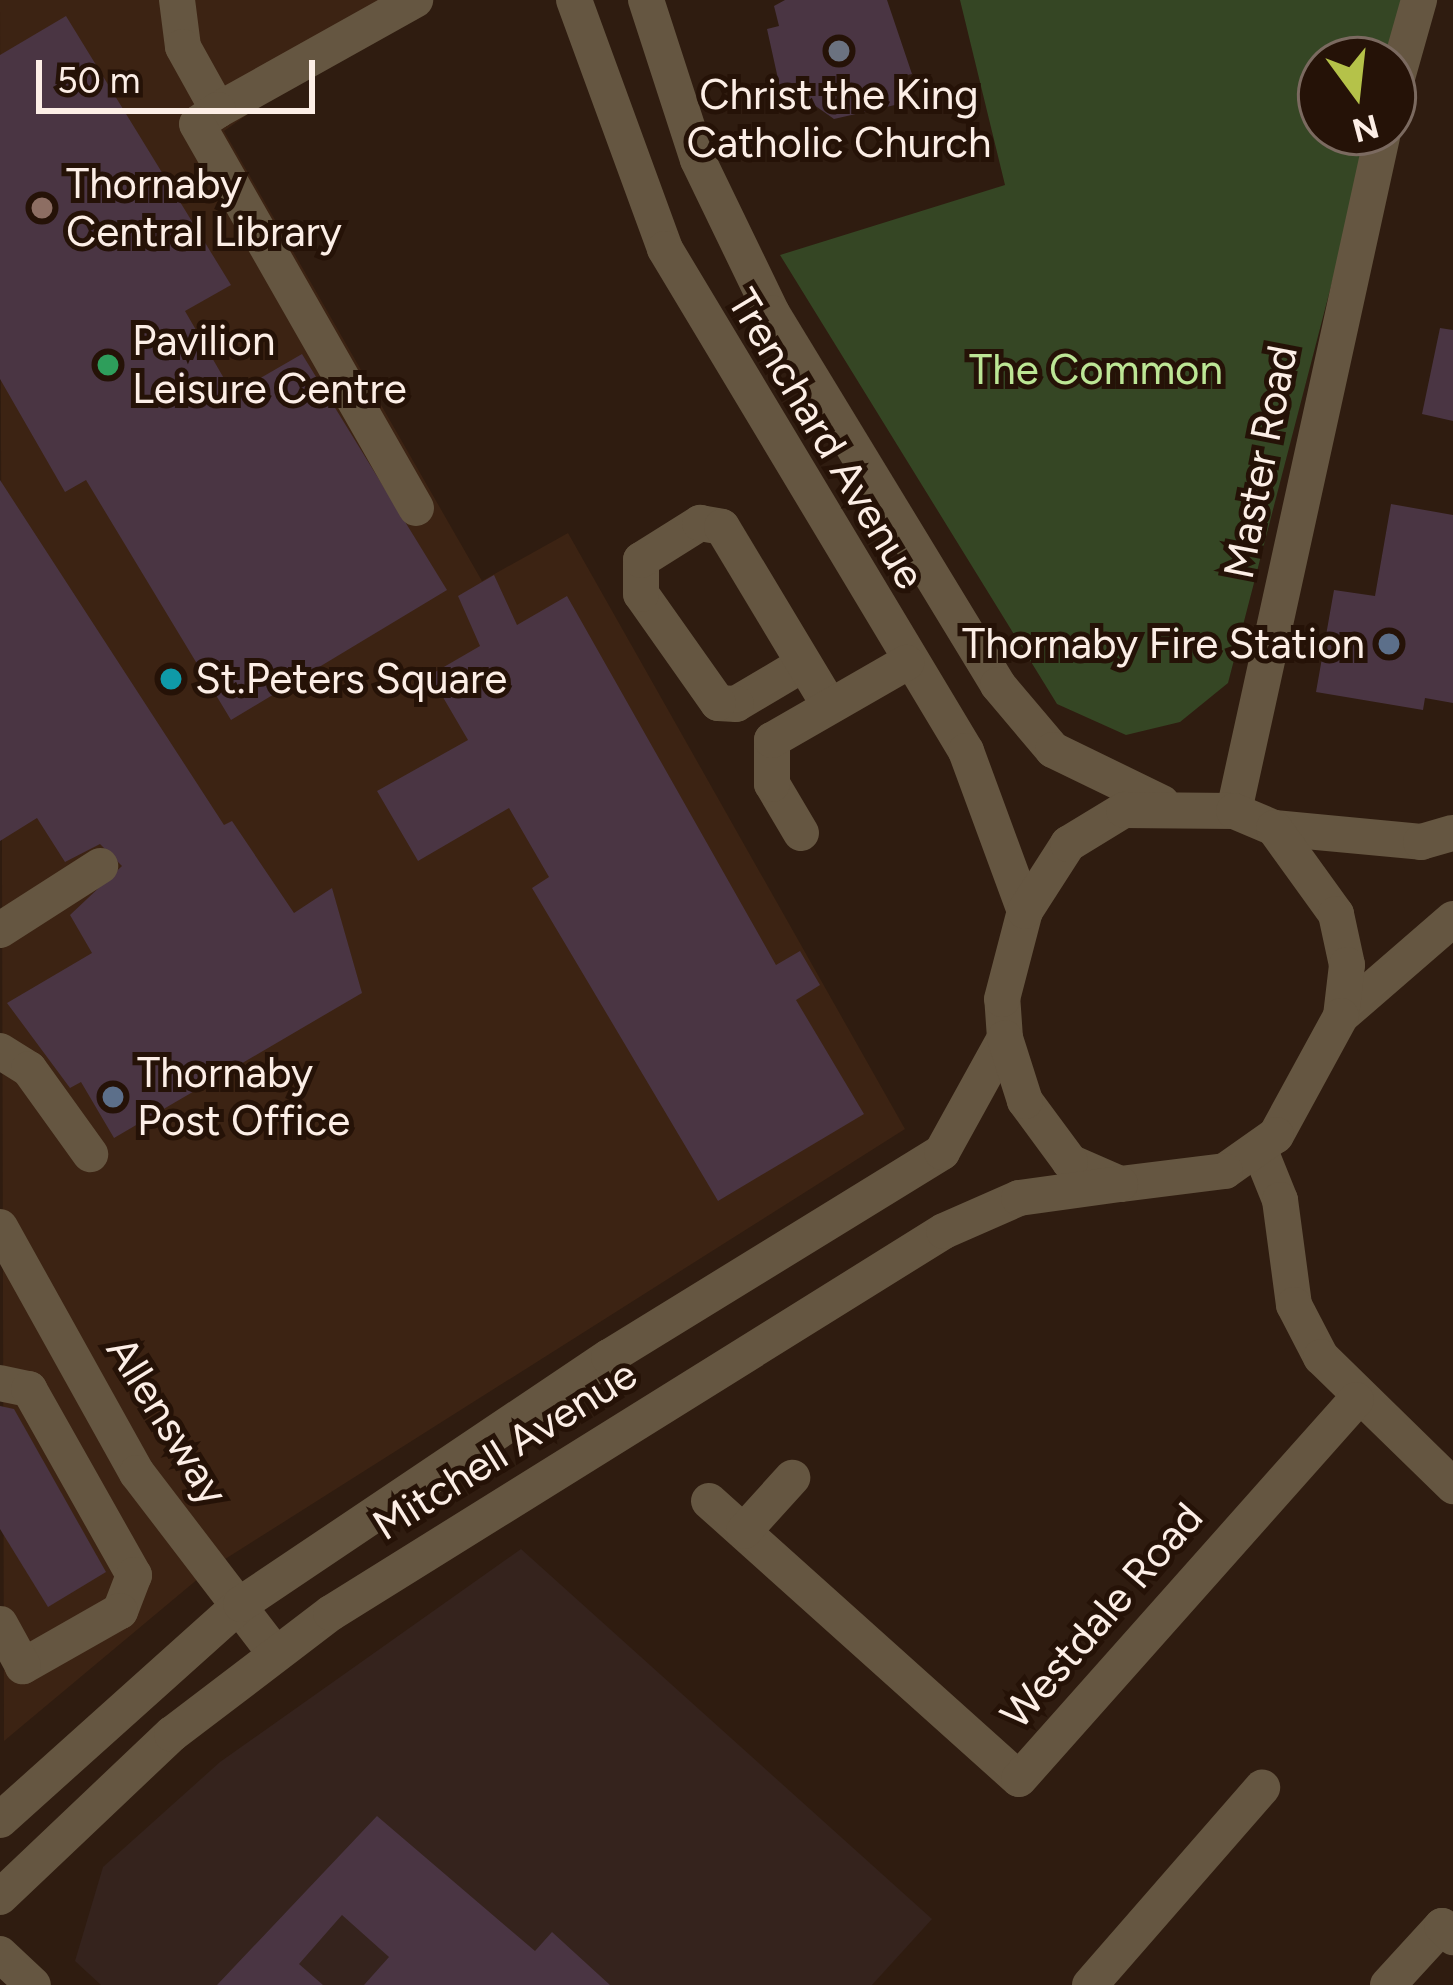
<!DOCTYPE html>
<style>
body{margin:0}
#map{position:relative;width:1453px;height:1985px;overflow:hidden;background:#2f1c10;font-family:Figtree,sans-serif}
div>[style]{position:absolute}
.built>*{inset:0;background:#3c2313}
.education>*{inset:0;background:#35231d}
.green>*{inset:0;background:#354624}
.building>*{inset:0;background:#4a3543}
.minor>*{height:36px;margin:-18px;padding:0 18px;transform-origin:18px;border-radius:18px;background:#655641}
.dots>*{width:33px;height:33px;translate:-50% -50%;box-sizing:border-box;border:6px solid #251207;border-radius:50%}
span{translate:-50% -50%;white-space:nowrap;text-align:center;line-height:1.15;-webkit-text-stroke:10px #251207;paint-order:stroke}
.poi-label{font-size:42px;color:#fceee6}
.left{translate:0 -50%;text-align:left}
.right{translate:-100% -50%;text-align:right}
.park-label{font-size:42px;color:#bce695}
.street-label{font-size:42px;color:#fceee6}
.north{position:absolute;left:1297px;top:36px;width:120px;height:120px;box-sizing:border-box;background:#251207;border:3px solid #7b6a60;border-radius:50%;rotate:165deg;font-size:33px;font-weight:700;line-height:48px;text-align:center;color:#fceee6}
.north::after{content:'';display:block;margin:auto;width:42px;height:54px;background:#b5c249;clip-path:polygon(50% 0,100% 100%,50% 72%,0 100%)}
.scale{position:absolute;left:36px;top:60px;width:279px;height:54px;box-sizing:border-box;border:6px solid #fceee6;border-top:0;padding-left:15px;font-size:36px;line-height:42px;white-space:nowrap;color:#fceee6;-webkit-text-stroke:9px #251207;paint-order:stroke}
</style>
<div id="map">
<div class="built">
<i style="clip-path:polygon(0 0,410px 0,224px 131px,482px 581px,568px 533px,905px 1129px,211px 1568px,4px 1741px)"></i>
</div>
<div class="education">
<i style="clip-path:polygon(521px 1549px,932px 1919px,872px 1985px,101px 1985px,75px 1961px,103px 1867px,220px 1762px)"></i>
</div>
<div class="green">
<i style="clip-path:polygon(960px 0,1405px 0,1390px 60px,1321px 60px,1321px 132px,1371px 132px,1228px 683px,1180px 722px,1126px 735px,1057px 704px,780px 255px,1005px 185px)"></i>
</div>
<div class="building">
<i style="clip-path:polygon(785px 0,887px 0,912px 74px,902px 76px,908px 102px,834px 119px,807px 100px,784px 106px,767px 29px,779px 26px,774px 6px)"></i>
<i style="clip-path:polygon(66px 16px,231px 285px,185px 311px,233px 394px,302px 354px,447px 590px,231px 720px,86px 480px,65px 492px,0 379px,0 55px)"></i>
<i style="clip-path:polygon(1440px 328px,1453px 330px,1453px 421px,1422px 414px)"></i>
<i style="clip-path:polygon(0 480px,224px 825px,232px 821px,294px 913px,332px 888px,362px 993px,114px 1138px,81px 1082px,70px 1088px,7px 1003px,92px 953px,70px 915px,122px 866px,100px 844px,65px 862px,37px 818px,0 841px)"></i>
<i style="clip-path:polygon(1391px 504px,1453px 515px,1453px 703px,1425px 698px,1423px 710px,1316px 692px,1334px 590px,1375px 596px)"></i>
<i style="clip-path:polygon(494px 575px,517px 625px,567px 596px,776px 965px,800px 951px,820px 985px,796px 1000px,864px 1114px,718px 1201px,532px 888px,549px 877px,509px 808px,418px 861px,377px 791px,468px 740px,430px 675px,480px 646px,458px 596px)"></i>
<i style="clip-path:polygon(0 1406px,14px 1409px,106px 1572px,48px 1607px,0 1529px)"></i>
<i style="clip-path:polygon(377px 1816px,535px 1951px,552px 1932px,610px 1985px,364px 1985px,389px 1957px,342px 1915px,299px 1964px,323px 1985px,217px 1985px)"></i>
</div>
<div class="minor">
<i style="left:177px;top:0;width:47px;rotate:82.7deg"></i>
<i style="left:183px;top:47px;width:72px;rotate:60.9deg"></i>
<i style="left:218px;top:110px;width:226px;rotate:-29.2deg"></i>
<i style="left:574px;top:0;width:265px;rotate:69.9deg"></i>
<i style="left:665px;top:249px;width:585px;rotate:59.05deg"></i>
<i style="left:966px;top:751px;width:171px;rotate:69.8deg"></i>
<i style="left:646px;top:0;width:168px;rotate:72deg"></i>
<i style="left:698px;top:160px;width:170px;rotate:64.2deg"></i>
<i style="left:772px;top:313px;width:435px;rotate:58.7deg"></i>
<i style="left:998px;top:685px;width:85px;rotate:49.8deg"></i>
<i style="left:1053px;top:750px;width:121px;rotate:25.9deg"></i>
<i style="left:1393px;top:92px;width:96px;rotate:-74.2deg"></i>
<i style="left:218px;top:110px;width:25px;rotate:146deg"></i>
<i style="left:197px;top:124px;width:442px;rotate:60.3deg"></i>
<i style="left:800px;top:666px;width:74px;rotate:149.3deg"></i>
<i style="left:736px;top:704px;width:18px;rotate:-177deg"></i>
<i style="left:718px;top:703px;width:133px;rotate:-125.2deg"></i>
<i style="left:641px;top:594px;width:34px;rotate:-90deg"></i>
<i style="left:641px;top:560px;width:70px;rotate:-32.1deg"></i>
<i style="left:700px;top:523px;width:22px;rotate:10deg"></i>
<i style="left:722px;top:527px;width:208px;rotate:59deg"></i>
<i style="left:1234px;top:811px;width:695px;rotate:-77.62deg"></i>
<i style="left:1274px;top:828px;width:148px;rotate:5.4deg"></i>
<i style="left:1421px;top:842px;width:33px;rotate:-16deg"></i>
<i style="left:801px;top:833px;width:57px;rotate:-120.6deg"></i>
<i style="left:772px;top:784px;width:44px;rotate:-90deg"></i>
<i style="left:772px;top:740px;width:155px;rotate:-29.9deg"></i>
<i style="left:0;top:930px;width:119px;rotate:-32.6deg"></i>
<i style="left:1341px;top:1016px;width:148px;rotate:-40.9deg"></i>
<i style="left:0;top:1051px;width:34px;rotate:32deg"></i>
<i style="left:29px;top:1069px;width:105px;rotate:54.3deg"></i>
<i style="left:1259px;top:1148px;width:56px;rotate:68deg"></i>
<i style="left:1280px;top:1200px;width:106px;rotate:82.4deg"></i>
<i style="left:1294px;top:1305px;width:59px;rotate:62.6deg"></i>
<i style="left:1321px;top:1357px;width:185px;rotate:44.3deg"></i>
<i style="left:0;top:1227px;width:282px;rotate:60.9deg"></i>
<i style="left:137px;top:1473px;width:225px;rotate:52.6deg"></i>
<i style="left:0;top:1383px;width:30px;rotate:12deg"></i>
<i style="left:29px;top:1389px;width:214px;rotate:60.6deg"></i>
<i style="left:134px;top:1575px;width:39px;rotate:111deg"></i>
<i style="left:120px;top:1611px;width:112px;rotate:150.4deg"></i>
<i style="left:23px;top:1666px;width:48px;rotate:-118.7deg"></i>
<i style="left:709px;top:1501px;width:416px;rotate:41.9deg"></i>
<i style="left:1019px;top:1779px;width:507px;rotate:-48.36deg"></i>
<i style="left:744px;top:1531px;width:72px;rotate:-47.8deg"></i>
<i style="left:0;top:1820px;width:324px;rotate:-41.9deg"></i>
<i style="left:241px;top:1604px;width:443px;rotate:-33.9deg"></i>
<i style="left:609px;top:1357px;width:391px;rotate:-31.6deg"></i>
<i style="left:942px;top:1152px;width:130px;rotate:-61.1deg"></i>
<i style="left:1005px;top:1038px;width:39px;rotate:-94deg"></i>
<i style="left:1002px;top:999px;width:91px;rotate:-75.4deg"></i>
<i style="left:1025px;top:911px;width:80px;rotate:-57.3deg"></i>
<i style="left:1068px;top:844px;width:66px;rotate:-31.3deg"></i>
<i style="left:1124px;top:810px;width:110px;rotate:0.5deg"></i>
<i style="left:1234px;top:811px;width:43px;rotate:23deg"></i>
<i style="left:1274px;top:828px;width:106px;rotate:54.2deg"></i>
<i style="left:1336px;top:914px;width:52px;rotate:77.8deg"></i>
<i style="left:1347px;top:965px;width:51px;rotate:96.7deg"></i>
<i style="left:1341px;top:1016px;width:136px;rotate:118.6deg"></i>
<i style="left:1276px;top:1135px;width:62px;rotate:144.8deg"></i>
<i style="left:1225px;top:1171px;width:106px;rotate:172.9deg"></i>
<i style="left:1120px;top:1184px;width:55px;rotate:-156.3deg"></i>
<i style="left:1070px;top:1162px;width:76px;rotate:-126.4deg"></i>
<i style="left:1025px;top:1101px;width:66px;rotate:-107.6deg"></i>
<i style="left:0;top:1897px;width:237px;rotate:-43.5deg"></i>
<i style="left:172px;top:1734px;width:200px;rotate:-37.3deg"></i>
<i style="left:331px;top:1613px;width:722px;rotate:-31.93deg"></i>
<i style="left:944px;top:1231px;width:82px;rotate:-23.7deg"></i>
<i style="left:1019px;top:1198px;width:102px;rotate:-7.9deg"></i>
<i style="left:0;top:1954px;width:45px;rotate:43.2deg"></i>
<i style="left:1090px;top:1985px;width:262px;rotate:-48.9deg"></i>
<i style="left:1388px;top:1985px;width:80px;rotate:-47.5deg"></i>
<i style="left:1442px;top:1926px;width:16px;rotate:45deg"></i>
</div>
<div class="dots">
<i style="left:839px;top:51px;background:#6b7280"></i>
<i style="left:42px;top:208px;background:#8d6e63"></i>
<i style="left:108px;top:365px;background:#2e9e5b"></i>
<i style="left:1389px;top:644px;background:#5c6f8a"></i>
<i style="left:171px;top:679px;background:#0f9aa8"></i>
<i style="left:113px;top:1097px;background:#5c6f8a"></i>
</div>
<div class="poi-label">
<span style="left:839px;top:119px">Christ the King<br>Catholic Church</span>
<span class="left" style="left:66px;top:208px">Thornaby<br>Central Library</span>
<span class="left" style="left:132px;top:365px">Pavilion<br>Leisure Centre</span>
<span class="right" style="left:1365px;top:644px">Thornaby Fire Station</span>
<span class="left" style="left:195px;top:679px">St.Peters Square</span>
<span class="left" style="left:137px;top:1097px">Thornaby<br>Post Office</span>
</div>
<div class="park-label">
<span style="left:1096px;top:370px">The Common</span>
</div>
<div class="street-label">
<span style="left:826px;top:439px;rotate:59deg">Trenchard Avenue</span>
<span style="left:1261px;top:462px;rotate:-79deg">Master Road</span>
<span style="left:167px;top:1421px;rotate:58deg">Allensway</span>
<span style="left:505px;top:1450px;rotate:-32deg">Mitchell Avenue</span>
<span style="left:1102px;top:1616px;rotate:-49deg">Westdale Road</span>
</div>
<div class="north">N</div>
<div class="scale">50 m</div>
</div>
